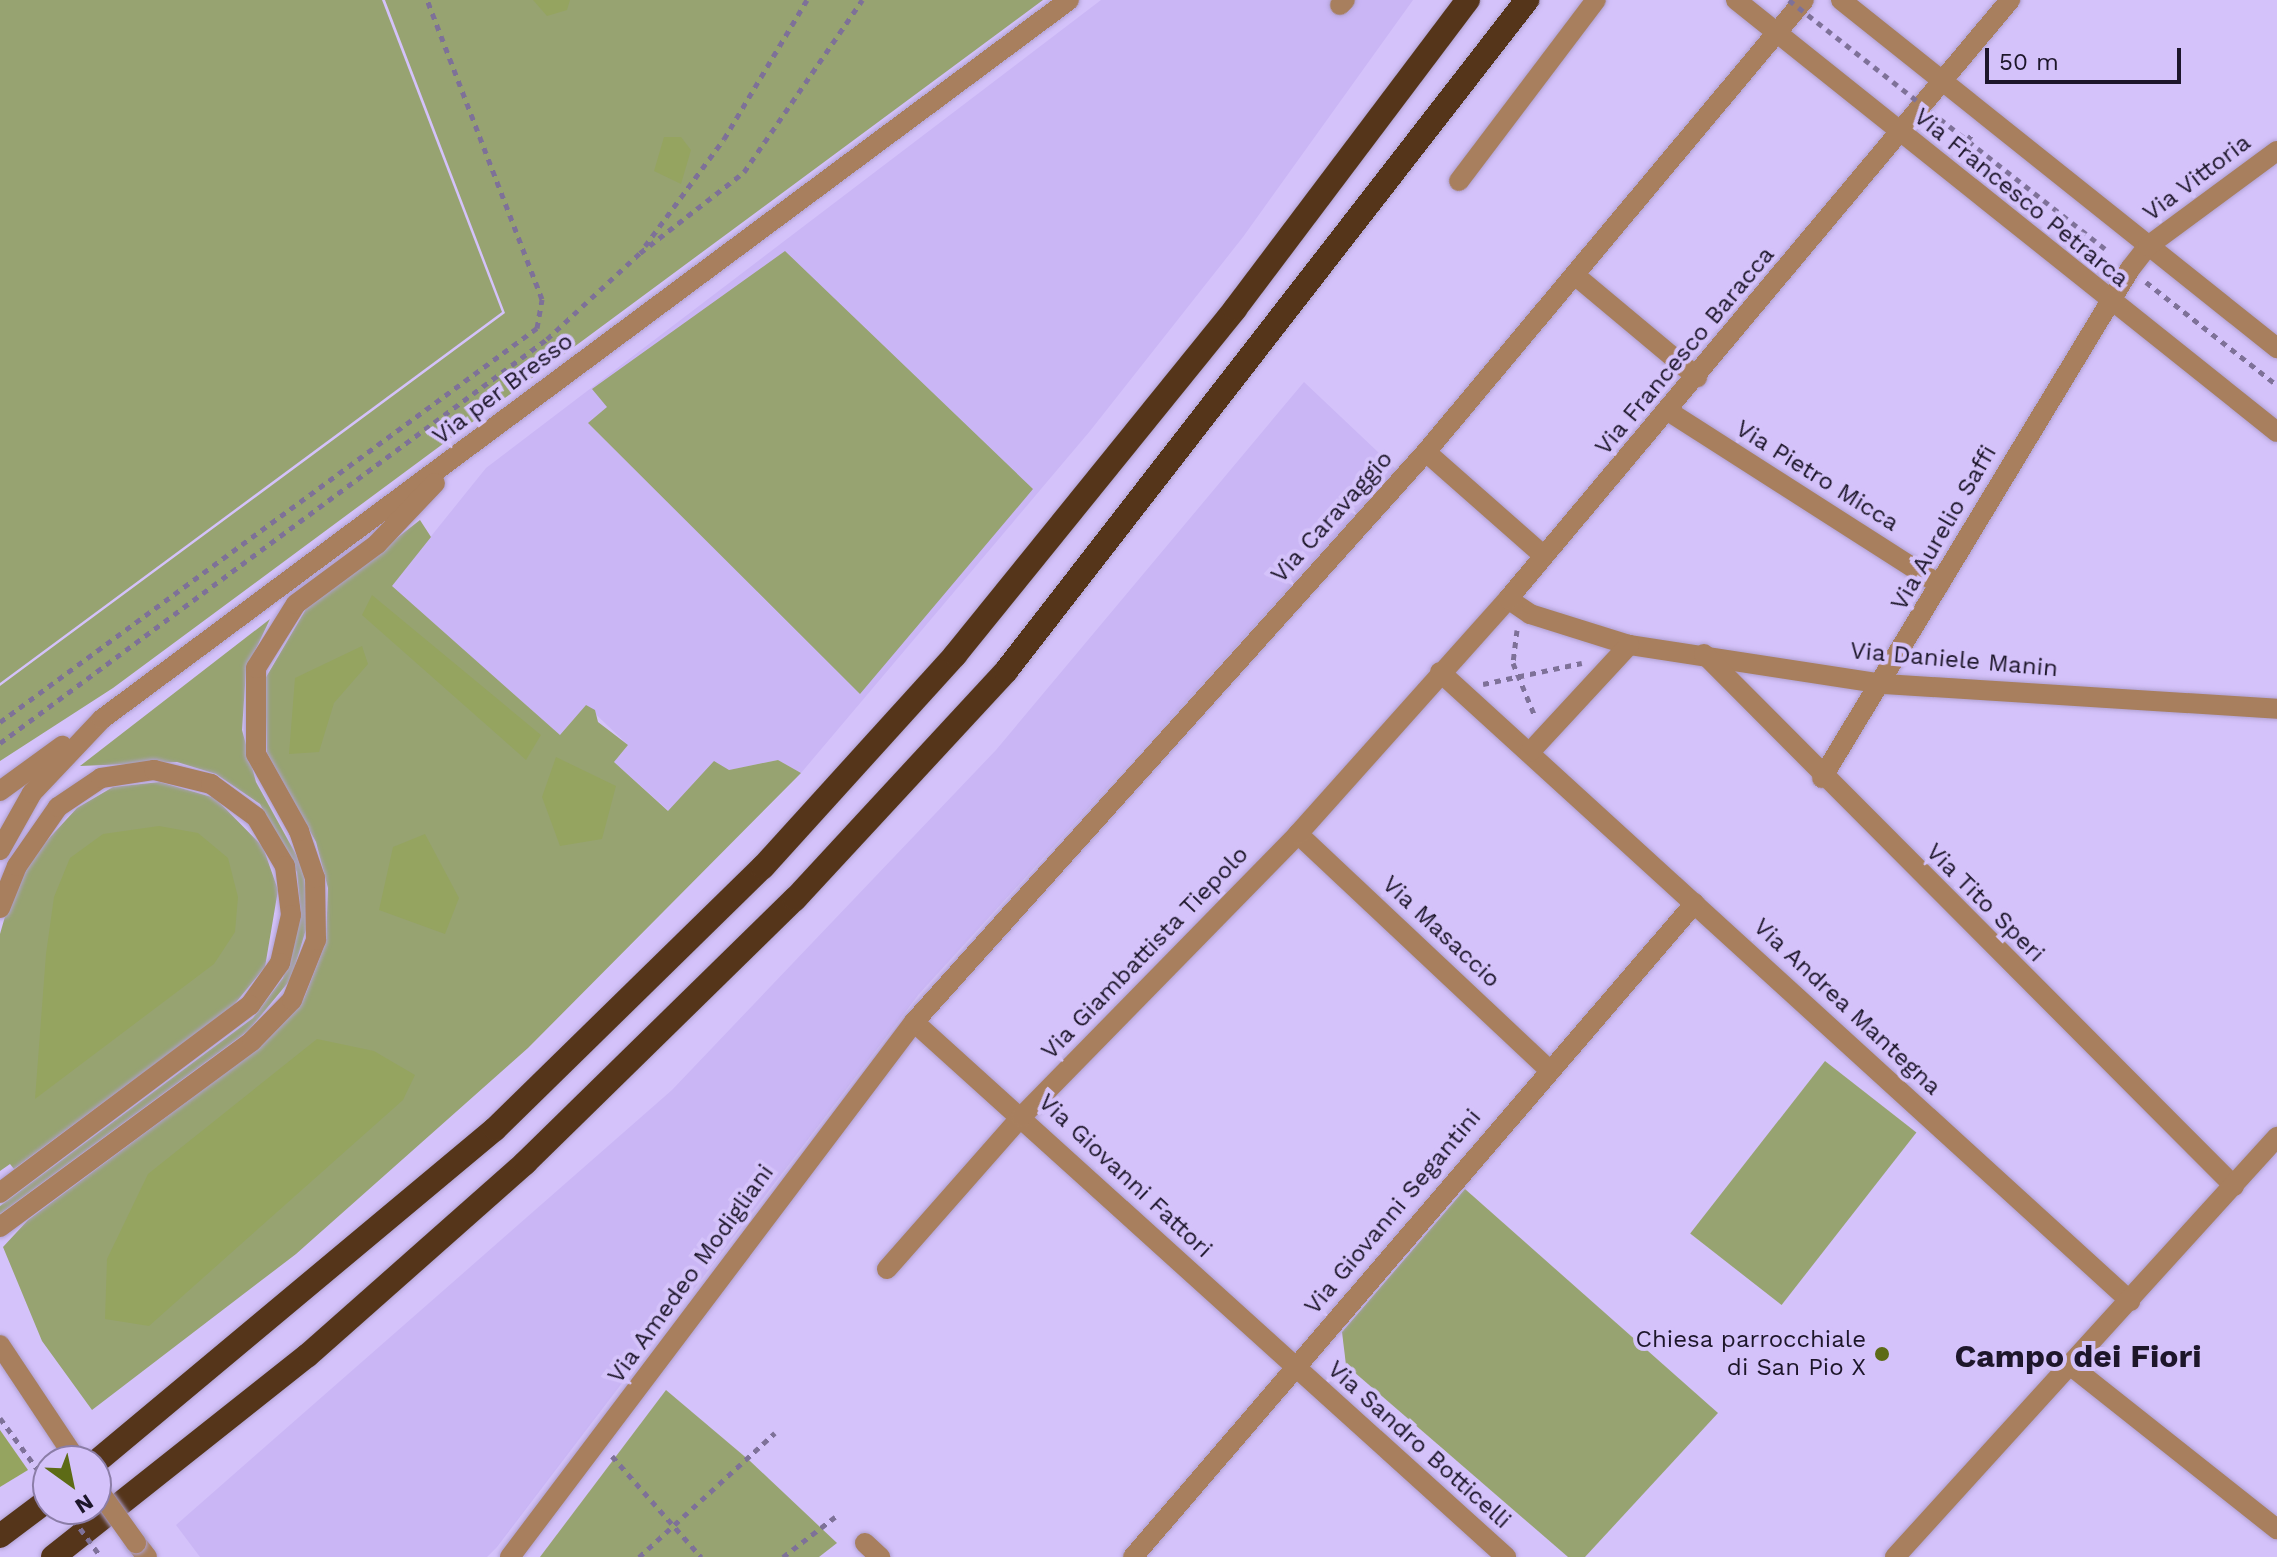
<!DOCTYPE html>
<style>
body{margin:0}
#map{position:relative;width:2277px;height:1557px;overflow:hidden;background:#d4c2fa;font-family:"Work Sans",sans-serif}
div>[style]{position:absolute}
.built>*{inset:0;background:#cab6f5}
.green>*{inset:0;background:#97a371;transform-origin:0 0}
.forest>*{inset:0;background:#95a460}
.path>*{height:5px;margin-top:-2.5px;transform-origin:0;background:repeating-linear-gradient(90deg,#7e7198 0 6px,transparent 0 12px)}
.roads{filter:drop-shadow(0 0 2px #afa0d0) drop-shadow(0 0 2px #afa0d0)}
.minor>*{height:20px;margin:-10px;padding:0 10px;transform-origin:10px;border-radius:10px;background:#a87f5e}
.highway>*{height:24px;margin:-12px;padding:0 12px;transform-origin:12px;border-radius:12px;background:#55351a}
.path-bridge>*{height:5px;margin-top:-2.5px;transform-origin:0;background:repeating-linear-gradient(90deg,#7e7198 0 6px,transparent 0 12px)}
.bridges{filter:drop-shadow(0 0 2px #afa0d0) drop-shadow(0 0 2px #afa0d0)}
.minor-bridge>*{height:20px;margin:-10px;padding:0 10px;transform-origin:10px;border-radius:10px;background:#a87f5e}
.dots>*{width:22px;height:22px;translate:-50% -50%;box-sizing:border-box;border:4px solid #d4c2fa;border-radius:50%}
span{translate:-50% -50%;white-space:nowrap;text-align:center;line-height:1.15;-webkit-text-stroke:8px #d4c2fa;paint-order:stroke}
.street-label{font-size:24px;color:#1d162a}
.poi-label{font-size:24px;color:#1d162a}
.right{translate:-100% -50%;text-align:right}
.district-label{font-size:32px;color:#1d162a;font-weight:700}
.north{position:absolute;left:32px;top:1445px;width:80px;height:80px;box-sizing:border-box;background:#d4c2fa;border:2px solid #8b7da7;border-radius:50%;rotate:147deg;font-size:22px;font-weight:700;line-height:32px;text-align:center;color:#1d162a}
.north::after{content:'';display:block;margin:auto;width:28px;height:36px;background:#5d6b16;clip-path:polygon(50% 0,100% 100%,50% 72%,0 100%)}
.scale{position:absolute;left:1985px;top:48px;width:196px;height:36px;box-sizing:border-box;border:4px solid #1d162a;border-top:0;padding-left:10px;font-size:24px;line-height:28px;white-space:nowrap;color:#1d162a;-webkit-text-stroke:6px #d4c2fa;paint-order:stroke}
</style>
<div id="map">
<div class="built">
<i style="clip-path:polygon(1101px 0,1413px 0,1243px 237px,1090px 431px,801px 773px,778px 760px,729px 770px,669px 811px,614px 762px,628px 745px,586px 705px,561px 736px,391px 586px,486px 468px)"></i>
<i style="clip-path:polygon(1304px 382px,1397px 470px,919px 994px,497px 1547px,487px 1557px,200px 1557px,176px 1525px,672px 1090px,996px 750px)"></i>
</div>
<div class="green">
<i style="clip-path:polygon(0 0,382px 0,502px 312px,0 683px)"></i>
<i style="clip-path:polygon(385px 0,1043px 0,113px 688px,0 761px,0 686px,505px 313px)"></i>
<i style="clip-path:polygon(785px 251px,1033px 489px,860px 694px,588px 423px,607px 407px,592px 389px)"></i>
<i style="clip-path:polygon(420px 520px,431px 537px,392px 586px,560px 735px,586px 705px,595px 710px,598px 722px,628px 745px,614px 762px,668px 811px,714px 761px,729px 770px,778px 760px,801px 773px,528px 1048px,296px 1254px,92px 1410px,42px 1341px,3px 1247px,28px 1220px,256px 1050px,304px 998px,326px 942px,328px 888px,316px 842px,267px 753px,265px 679px,306px 609px)"></i>
<i style="clip-path:polygon(270px 619px,246px 670px,242px 730px,256px 782px,304px 869px,307px 926px,291px 979px,248px 1031px,0 1214px,0 1206px,253px 1018px,283px 978px,301px 915px,297px 872px,260px 804px,216px 774px,177px 762px,80px 766px)"></i>
<i style="clip-path:polygon(160px 782px,215px 798px,263px 847px,278px 890px,265px 967px,233px 1006px,14px 1169px,10px 1164px,0 1171px,0 934px,6px 913px,29px 860px,77px 808px,113px 787px)"></i>
<i style="left:1825px;top:1061px;width:116px;height:219px;rotate:38deg"></i>
<i style="clip-path:polygon(1465px 1189px,1718px 1413px,1585px 1557px,1568px 1557px,1346px 1365px,1342px 1332px)"></i>
<i style="clip-path:polygon(666px 1390px,750px 1461px,837px 1543px,819px 1557px,540px 1557px)"></i>
</div>
<div class="forest">
<i style="clip-path:polygon(533px 0,570px 0,567px 10px,547px 16px)"></i>
<i style="clip-path:polygon(664px 137px,681px 137px,691px 150px,681px 184px,654px 171px)"></i>
<i style="clip-path:polygon(372px 595px,541px 735px,526px 760px,362px 615px)"></i>
<i style="clip-path:polygon(362px 646px,368px 664px,334px 703px,319px 752px,289px 754px,295px 678px)"></i>
<i style="clip-path:polygon(556px 757px,616px 786px,602px 839px,560px 846px,542px 797px)"></i>
<i style="clip-path:polygon(159px 826px,198px 833px,228px 858px,238px 897px,235px 932px,214px 964px,35px 1099px,46px 954px,54px 897px,70px 858px,103px 834px)"></i>
<i style="clip-path:polygon(425px 834px,459px 898px,445px 934px,379px 910px,393px 847px)"></i>
<i style="clip-path:polygon(317px 1039px,374px 1051px,415px 1075px,403px 1100px,149px 1326px,105px 1319px,107px 1259px,148px 1174px)"></i>
<i style="clip-path:polygon(0 1430px,28px 1470px,0 1487px)"></i>
</div>
<div class="path">
<i style="left:1960px;top:150px;width:21px;rotate:-53deg"></i>
<i style="left:645px;top:246px;width:133px;rotate:-53.6deg"></i>
<i style="left:724px;top:139px;width:162px;rotate:-59.2deg"></i>
<i style="left:2146px;top:282px;width:167px;rotate:38.2deg"></i>
<i style="left:1517px;top:630px;width:33px;rotate:97deg"></i>
<i style="left:1513px;top:663px;width:55px;rotate:67.6deg"></i>
<i style="left:1483px;top:684px;width:101px;rotate:-12deg"></i>
<i style="left:0;top:722px;width:666px;rotate:-36.27deg"></i>
<i style="left:537px;top:328px;width:29px;rotate:-80deg"></i>
<i style="left:542px;top:299px;width:320px;rotate:-111deg"></i>
<i style="left:0;top:743px;width:680px;rotate:-36.45deg"></i>
<i style="left:547px;top:339px;width:127px;rotate:-42.8deg"></i>
<i style="left:640px;top:253px;width:132px;rotate:-37.9deg"></i>
<i style="left:744px;top:172px;width:209px;rotate:-55.5deg"></i>
<i style="left:0;top:1418px;width:73px;rotate:53.9deg"></i>
<i style="left:612px;top:1456px;width:135px;rotate:48.6deg"></i>
<i style="left:639px;top:1557px;width:184px;rotate:-42.4deg"></i>
<i style="left:783px;top:1557px;width:66px;rotate:-37.6deg"></i>
</div>
<div class="roads">
<div class="minor">
<i style="left:1736px;top:0;width:692px;rotate:38.61deg"></i>
<i style="left:1841px;top:0;width:558px;rotate:38.6deg"></i>
<i style="left:1340px;top:5px;width:7px;rotate:-45deg"></i>
<i style="left:1459px;top:181px;width:227px;rotate:-52.9deg"></i>
<i style="left:1576px;top:276px;width:158px;rotate:39.9deg"></i>
<i style="left:1668px;top:411px;width:322px;rotate:32.6deg"></i>
<i style="left:1426px;top:452px;width:157px;rotate:41.4deg"></i>
<i style="left:1508px;top:599px;width:27px;rotate:34deg"></i>
<i style="left:1530px;top:614px;width:104px;rotate:17.4deg"></i>
<i style="left:1629px;top:645px;width:258px;rotate:8.7deg"></i>
<i style="left:1884px;top:684px;width:394px;rotate:3.6deg"></i>
<i style="left:1704px;top:654px;width:751px;rotate:45.11deg"></i>
<i style="left:1440px;top:672px;width:934px;rotate:42.35deg"></i>
<i style="left:1530px;top:752px;width:146px;rotate:-47.2deg"></i>
<i style="left:1822px;top:778px;width:595px;rotate:-58.82deg"></i>
<i style="left:2130px;top:269px;width:29px;rotate:-52deg"></i>
<i style="left:2148px;top:246px;width:160px;rotate:-36.4deg"></i>
<i style="left:0;top:791px;width:77px;rotate:-36deg"></i>
<i style="left:1298px;top:834px;width:342px;rotate:43.2deg"></i>
<i style="left:0;top:850px;width:65px;rotate:-60.7deg"></i>
<i style="left:32px;top:793px;width:102px;rotate:-46.6deg"></i>
<i style="left:102px;top:719px;width:1205px;rotate:-36.63deg"></i>
<i style="left:0;top:908px;width:45px;rotate:-68deg"></i>
<i style="left:17px;top:866px;width:72px;rotate:-55.2deg"></i>
<i style="left:58px;top:807px;width:52px;rotate:-34deg"></i>
<i style="left:101px;top:778px;width:54px;rotate:-8.6deg"></i>
<i style="left:154px;top:770px;width:59px;rotate:13.8deg"></i>
<i style="left:211px;top:784px;width:56px;rotate:36.3deg"></i>
<i style="left:256px;top:817px;width:57px;rotate:59.4deg"></i>
<i style="left:285px;top:866px;width:49px;rotate:83deg"></i>
<i style="left:291px;top:915px;width:49px;rotate:102.9deg"></i>
<i style="left:280px;top:963px;width:52px;rotate:125.5deg"></i>
<i style="left:250px;top:1005px;width:313px;rotate:143.1deg"></i>
<i style="left:914px;top:1022px;width:798px;rotate:42.1deg"></i>
<i style="left:0;top:1227px;width:313px;rotate:-36.4deg"></i>
<i style="left:252px;top:1041px;width:57px;rotate:-45.7deg"></i>
<i style="left:292px;top:1000px;width:65px;rotate:-68.2deg"></i>
<i style="left:316px;top:940px;width:62px;rotate:-90.9deg"></i>
<i style="left:315px;top:878px;width:50px;rotate:-108.8deg"></i>
<i style="left:299px;top:831px;width:88px;rotate:-119.2deg"></i>
<i style="left:256px;top:754px;width:86px;rotate:-90deg"></i>
<i style="left:256px;top:668px;width:75px;rotate:-58deg"></i>
<i style="left:296px;top:604px;width:101px;rotate:-36.5deg"></i>
<i style="left:377px;top:544px;width:84px;rotate:-46.4deg"></i>
<i style="left:887px;top:1269px;width:204px;rotate:-48.6deg"></i>
<i style="left:1022px;top:1116px;width:395px;rotate:-45.6deg"></i>
<i style="left:1298px;top:834px;width:315px;rotate:-48.2deg"></i>
<i style="left:1508px;top:599px;width:782px;rotate:-50.03deg"></i>
<i style="left:0;top:1345px;width:139px;rotate:56.4deg"></i>
<i style="left:2071px;top:1366px;width:263px;rotate:38.4deg"></i>
<i style="left:136px;top:1543px;width:18px;rotate:52deg"></i>
<i style="left:865px;top:1543px;width:21px;rotate:43deg"></i>
<i style="left:510px;top:1557px;width:670px;rotate:-52.94deg"></i>
<i style="left:914px;top:1022px;width:766px;rotate:-48.07deg"></i>
<i style="left:1426px;top:452px;width:589px;rotate:-50.09deg"></i>
<i style="left:1133px;top:1557px;width:862px;rotate:-49.33deg"></i>
<i style="left:1895px;top:1557px;width:568px;rotate:-47.71deg"></i>
</div>
<div class="highway">
<i style="left:96px;top:1462px;width:520px;rotate:-39.85deg"></i>
<i style="left:495px;top:1129px;width:375px;rotate:-44.4deg"></i>
<i style="left:763px;top:867px;width:286px;rotate:-47.8deg"></i>
<i style="left:955px;top:655px;width:445px;rotate:-51deg"></i>
<i style="left:1235px;top:309px;width:387px;rotate:-53deg"></i>
<i style="left:0;top:1536px;width:60px;rotate:-36.9deg"></i>
<i style="left:53px;top:1557px;width:325px;rotate:-38.4deg"></i>
<i style="left:308px;top:1355px;width:290px;rotate:-41.5deg"></i>
<i style="left:525px;top:1163px;width:378px;rotate:-44.4deg"></i>
<i style="left:795px;top:899px;width:311px;rotate:-47.2deg"></i>
<i style="left:1006px;top:671px;width:850px;rotate:-52.17deg"></i>
</div>
</div>
<div class="path-bridge">
<i style="left:1789px;top:0;width:402px;rotate:38.2deg"></i>
<i style="left:66px;top:1509px;width:59px;rotate:53.9deg"></i>
</div>
<div class="bridges">
<div class="minor-bridge">
<i style="left:96px;top:1487px;width:69px;rotate:54.5deg"></i>
</div>
</div>
<div class="dots">
<i style="left:1882px;top:1354px;background:#5d6b16"></i>
</div>
<div class="street-label">
<span style="left:2197px;top:178px;rotate:-37deg">Via Vittoria</span>
<span style="left:2021px;top:198px;rotate:39deg">Via Francesco Petrarca</span>
<span style="left:1685px;top:351px;rotate:-50deg">Via Francesco Baracca</span>
<span style="left:503px;top:389px;rotate:-37deg">Via per Bresso</span>
<span style="left:1817px;top:476px;rotate:32deg">Via Pietro Micca</span>
<span style="left:1332px;top:517px;rotate:-48deg">Via Caravaggio</span>
<span style="left:1944px;top:528px;rotate:-60deg">Via Aurelio Saffi</span>
<span style="left:1954px;top:660px;rotate:5deg">Via Daniele Manin</span>
<span style="left:1985px;top:903px;rotate:45deg">Via Tito Speri</span>
<span style="left:1441px;top:932px;rotate:43deg">Via Masaccio</span>
<span style="left:1145px;top:953px;rotate:-46deg">Via Giambattista Tiepolo</span>
<span style="left:1847px;top:1007px;rotate:43deg">Via Andrea Mantegna</span>
<span style="left:1125px;top:1176px;rotate:43deg">Via Giovanni Fattori</span>
<span style="left:1393px;top:1212px;rotate:-50deg">Via Giovanni Segantini</span>
<span style="left:691px;top:1274px;rotate:-54deg">Via Amedeo Modigliani</span>
<span style="left:1419px;top:1445px;rotate:42deg">Via Sandro Botticelli</span>
</div>
<div class="poi-label">
<span class="right" style="left:1866px;top:1354px">Chiesa parrocchiale<br>di San Pio X</span>
</div>
<div class="district-label">
<span style="left:2078px;top:1356px">Campo dei Fiori</span>
</div>
<div class="north">N</div>
<div class="scale">50 m</div>
</div>
